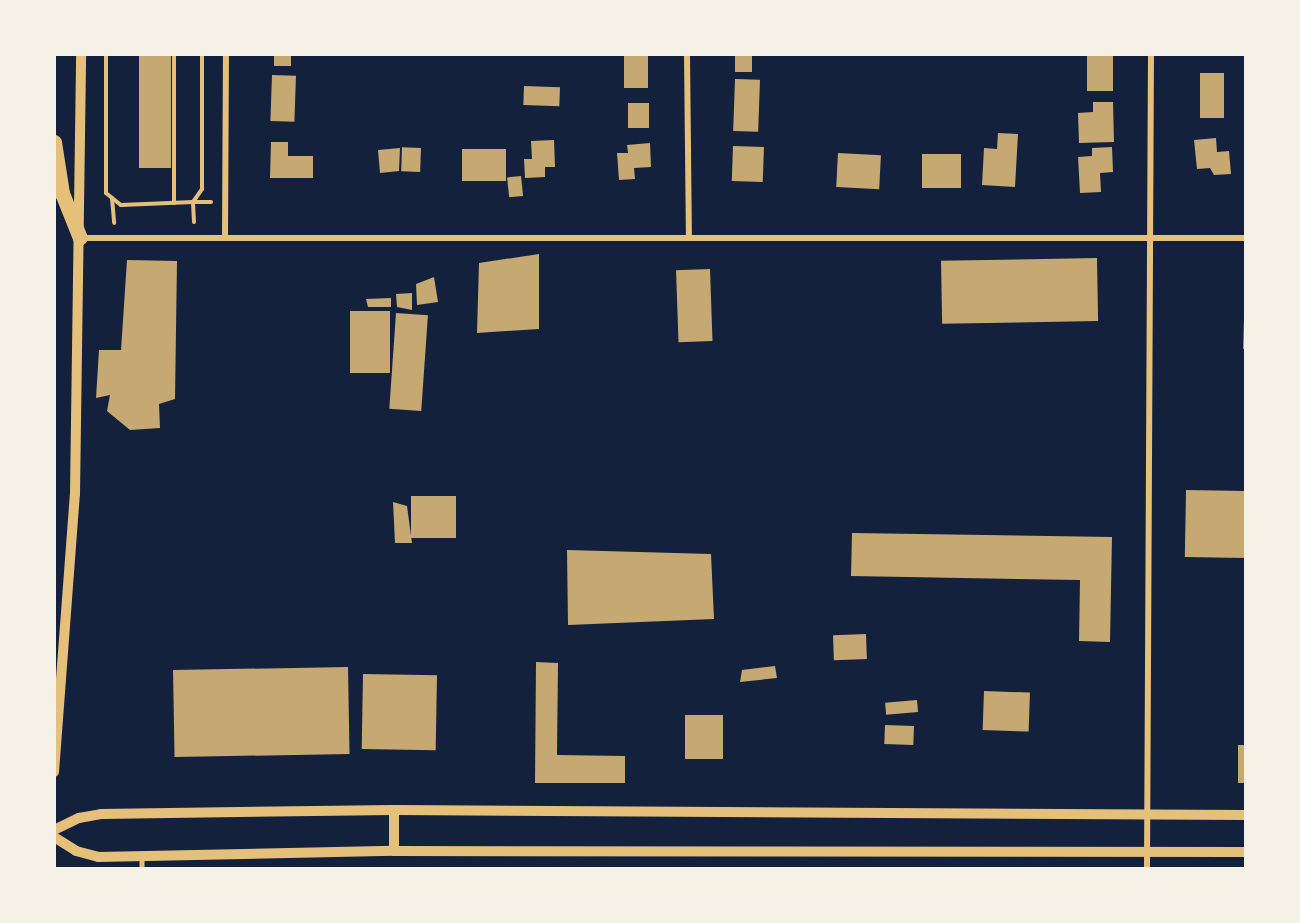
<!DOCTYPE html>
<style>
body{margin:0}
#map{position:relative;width:1300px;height:923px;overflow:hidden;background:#14213d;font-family:Manrope,sans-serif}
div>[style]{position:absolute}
.building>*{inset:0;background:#c6a872;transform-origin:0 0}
.path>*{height:4px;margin:-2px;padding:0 2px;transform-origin:2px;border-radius:2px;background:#e5c07b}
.service>*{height:4.5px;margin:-2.25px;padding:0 2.25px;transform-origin:2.25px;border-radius:2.25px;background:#e5c07b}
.minor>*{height:6px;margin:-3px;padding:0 3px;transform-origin:3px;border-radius:3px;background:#e5c07b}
.tertiary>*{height:10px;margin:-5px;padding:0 5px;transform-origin:5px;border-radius:5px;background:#e5c07b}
.primary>*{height:15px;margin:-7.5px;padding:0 7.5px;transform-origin:7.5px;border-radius:7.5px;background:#e5c07b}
span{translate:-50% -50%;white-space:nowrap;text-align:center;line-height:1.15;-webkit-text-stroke:5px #f6f1e7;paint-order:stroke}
.frame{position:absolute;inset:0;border:56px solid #f6f1e7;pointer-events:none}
</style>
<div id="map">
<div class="building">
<i style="left:139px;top:54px;width:32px;height:114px"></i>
<i style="left:274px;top:54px;width:17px;height:12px"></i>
<i style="left:624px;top:54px;width:24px;height:34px"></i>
<i style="left:735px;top:54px;width:17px;height:18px"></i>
<i style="left:1087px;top:54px;width:26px;height:37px"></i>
<i style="left:1200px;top:73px;width:24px;height:45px"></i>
<i style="left:272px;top:75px;width:24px;height:46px;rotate:2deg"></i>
<i style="left:735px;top:79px;width:25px;height:52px;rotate:2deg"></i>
<i style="left:524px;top:86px;width:36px;height:19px;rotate:2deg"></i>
<i style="clip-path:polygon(1093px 102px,1113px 102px,1114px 142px,1079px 143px,1078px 113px,1093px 112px)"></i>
<i style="left:649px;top:103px;width:25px;height:21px;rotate:90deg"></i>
<i style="clip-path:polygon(998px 133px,1018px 134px,1015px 187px,982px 185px,984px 148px,997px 149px)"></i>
<i style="clip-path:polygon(1216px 138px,1217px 152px,1229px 151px,1231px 174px,1214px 175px,1210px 168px,1197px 169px,1194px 140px)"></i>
<i style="clip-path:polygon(554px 140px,555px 167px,545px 167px,545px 177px,525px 178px,524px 159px,532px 159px,531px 141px)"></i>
<i style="clip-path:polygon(271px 142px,288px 142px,288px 156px,313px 156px,313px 178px,270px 178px)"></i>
<i style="clip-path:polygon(650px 143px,651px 167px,634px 168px,635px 179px,619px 180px,617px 153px,628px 153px,627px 145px)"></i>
<i style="left:733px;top:146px;width:31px;height:35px;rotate:2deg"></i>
<i style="clip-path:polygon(1112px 147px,1113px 172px,1100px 173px,1101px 192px,1080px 193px,1078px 157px,1092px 156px,1092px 148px)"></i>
<i style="clip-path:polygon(400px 148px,399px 171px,380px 173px,378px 150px)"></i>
<i style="left:421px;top:148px;width:24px;height:19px;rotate:92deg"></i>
<i style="left:462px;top:149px;width:44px;height:32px"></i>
<i style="left:838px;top:153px;width:43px;height:34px;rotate:3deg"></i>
<i style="left:922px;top:154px;width:39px;height:34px"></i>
<i style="left:521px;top:176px;width:20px;height:14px;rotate:84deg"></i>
<i style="clip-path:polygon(539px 254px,539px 329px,477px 333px,479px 263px)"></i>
<i style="left:1097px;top:258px;width:63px;height:156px;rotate:89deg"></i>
<i style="clip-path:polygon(127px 260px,177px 261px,175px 399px,159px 404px,160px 428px,130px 430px,107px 411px,110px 395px,96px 398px,99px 350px,121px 350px)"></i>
<i style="left:710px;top:269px;width:72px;height:34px;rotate:88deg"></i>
<i style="clip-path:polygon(434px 277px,438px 302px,417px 305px,416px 284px)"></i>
<i style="clip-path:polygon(412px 293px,412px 310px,397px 307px,396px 294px)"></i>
<i style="clip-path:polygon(391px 298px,391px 307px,368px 307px,366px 299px)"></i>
<i style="left:350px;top:311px;width:40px;height:62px"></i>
<i style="left:396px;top:313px;width:32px;height:96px;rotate:4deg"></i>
<i style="clip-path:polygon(1244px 317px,1246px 317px,1246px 349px,1243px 349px)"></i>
<i style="left:1186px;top:490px;width:60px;height:67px;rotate:1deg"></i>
<i style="left:456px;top:496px;width:42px;height:45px;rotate:90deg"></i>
<i style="clip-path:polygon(393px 502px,407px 506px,412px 543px,395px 543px)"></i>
<i style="clip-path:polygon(852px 533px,1112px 537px,1110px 642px,1079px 641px,1080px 580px,851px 576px)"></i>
<i style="clip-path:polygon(567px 550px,711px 554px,714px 619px,568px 625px)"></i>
<i style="left:866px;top:634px;width:25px;height:33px;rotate:88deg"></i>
<i style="clip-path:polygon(536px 662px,558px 663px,557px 755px,625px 756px,625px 783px,535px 783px)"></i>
<i style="clip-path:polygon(775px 666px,777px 678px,740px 682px,742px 670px)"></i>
<i style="left:348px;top:667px;width:87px;height:175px;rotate:89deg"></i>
<i style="left:363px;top:674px;width:74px;height:75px;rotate:1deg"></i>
<i style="left:984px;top:691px;width:46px;height:39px;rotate:2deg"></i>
<i style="left:917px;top:700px;width:12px;height:32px;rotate:85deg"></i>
<i style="left:685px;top:715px;width:38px;height:44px"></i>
<i style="left:885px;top:725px;width:29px;height:19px;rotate:2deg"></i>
<i style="left:1238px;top:745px;width:8px;height:38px"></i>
</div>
<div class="path">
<i style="left:106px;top:54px;width:139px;rotate:90deg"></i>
<i style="left:106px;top:193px;width:19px;rotate:39deg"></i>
<i style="left:121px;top:205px;width:72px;rotate:-2.4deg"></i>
<i style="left:193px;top:202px;width:16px;rotate:-55deg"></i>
<i style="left:202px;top:189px;width:135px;rotate:-90deg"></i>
<i style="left:174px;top:54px;width:149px;rotate:90deg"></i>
<i style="left:112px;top:198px;width:25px;rotate:85deg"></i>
<i style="left:194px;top:222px;width:20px;rotate:-93deg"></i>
<i style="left:193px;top:202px;width:18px"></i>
</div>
<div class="service">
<i style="left:142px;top:856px;width:13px;rotate:90deg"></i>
</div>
<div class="minor">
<i style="left:687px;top:54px;width:184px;rotate:89.4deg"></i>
<i style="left:80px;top:238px;width:1166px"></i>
<i style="left:225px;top:238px;width:184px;rotate:-89.7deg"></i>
<i style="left:1147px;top:869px;width:815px;rotate:-89.72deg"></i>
</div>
<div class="tertiary">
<i style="left:54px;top:772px;width:279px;rotate:-85.7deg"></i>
<i style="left:75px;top:494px;width:440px;rotate:-89.2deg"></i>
<i style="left:54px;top:830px;width:28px;rotate:-26deg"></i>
<i style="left:79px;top:818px;width:22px;rotate:-10deg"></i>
<i style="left:101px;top:814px;width:293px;rotate:-0.8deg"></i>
<i style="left:394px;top:810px;width:852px;rotate:0.34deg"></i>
<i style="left:54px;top:837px;width:26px;rotate:32deg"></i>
<i style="left:76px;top:851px;width:23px;rotate:15deg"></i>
<i style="left:98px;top:857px;width:296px;rotate:-1.2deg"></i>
<i style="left:394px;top:851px;width:852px;rotate:0.07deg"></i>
<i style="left:394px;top:851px;width:41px;rotate:-90deg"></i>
</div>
<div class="primary">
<i style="left:54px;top:142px;width:52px;rotate:81.1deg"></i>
<i style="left:62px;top:193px;width:48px;rotate:68.2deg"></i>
</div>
<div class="frame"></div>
</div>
